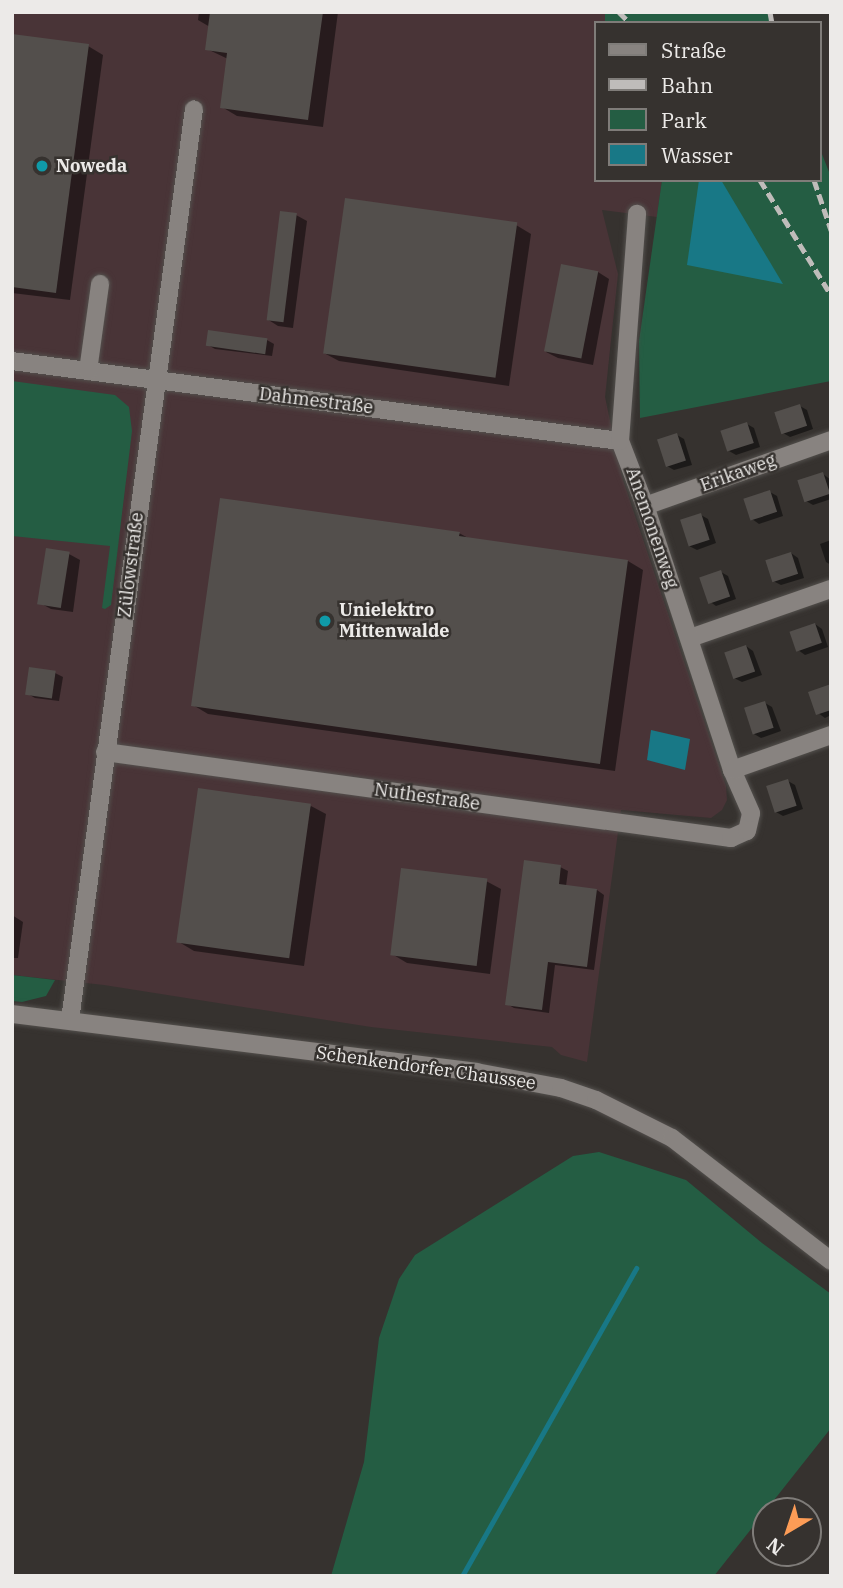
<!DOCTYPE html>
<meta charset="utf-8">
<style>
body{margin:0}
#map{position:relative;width:843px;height:1588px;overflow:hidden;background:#36322f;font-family:"IBM Plex Serif",serif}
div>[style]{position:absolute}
.commercial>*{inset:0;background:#493437}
.green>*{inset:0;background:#245d43;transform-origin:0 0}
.water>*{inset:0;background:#187886}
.shadow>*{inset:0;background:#0007}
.stream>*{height:5px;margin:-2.5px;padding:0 2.5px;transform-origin:2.5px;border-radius:2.5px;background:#187886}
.building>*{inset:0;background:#534f4c;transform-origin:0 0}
.roads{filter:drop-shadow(0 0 2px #53504d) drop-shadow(0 0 2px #53504d)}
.minor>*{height:18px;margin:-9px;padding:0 9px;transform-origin:9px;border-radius:9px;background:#888380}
.secondary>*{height:18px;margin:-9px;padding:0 9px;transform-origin:9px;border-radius:9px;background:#888380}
.rail>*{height:5px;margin-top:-2.5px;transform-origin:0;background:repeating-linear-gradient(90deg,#bfbcba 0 10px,transparent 0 15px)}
.dots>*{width:19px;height:19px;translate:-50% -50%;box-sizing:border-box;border:4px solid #36322f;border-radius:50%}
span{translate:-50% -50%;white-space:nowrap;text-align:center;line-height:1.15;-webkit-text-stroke:5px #36322f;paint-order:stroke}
.poi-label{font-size:18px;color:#eceae8;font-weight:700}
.left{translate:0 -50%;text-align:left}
.street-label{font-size:18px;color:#eceae8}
.frame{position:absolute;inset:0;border:14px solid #eceae8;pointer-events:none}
.legend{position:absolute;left:594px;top:21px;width:228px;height:161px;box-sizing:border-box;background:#36322f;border:2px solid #7f7c79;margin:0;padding:9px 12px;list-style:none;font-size:21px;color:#eceae8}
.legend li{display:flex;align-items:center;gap:14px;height:35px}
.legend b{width:35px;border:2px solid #7f7c79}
.north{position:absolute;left:752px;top:1497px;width:70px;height:70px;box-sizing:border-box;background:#36322f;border:2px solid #7f7c79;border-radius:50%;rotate:219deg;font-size:19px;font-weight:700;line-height:28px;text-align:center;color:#eceae8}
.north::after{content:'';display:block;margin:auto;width:24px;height:32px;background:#fd9c56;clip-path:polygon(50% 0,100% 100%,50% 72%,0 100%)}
</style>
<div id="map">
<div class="commercial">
<i style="clip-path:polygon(12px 12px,605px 12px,615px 23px,596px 23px,596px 180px,662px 180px,657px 217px,602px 210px,618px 274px,605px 397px,622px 477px,726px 786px,727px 800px,722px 810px,711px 818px,621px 810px,587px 1062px,561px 1055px,552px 1047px,371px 1027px,104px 985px,12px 975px)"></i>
</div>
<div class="green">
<i style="left:605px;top:12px;width:165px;height:15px"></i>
<i style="clip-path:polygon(820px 149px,831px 177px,831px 381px,640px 418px,639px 341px,662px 180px,820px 180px)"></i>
<i style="clip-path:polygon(12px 381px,115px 395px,129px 407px,132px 431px,111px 605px,105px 609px,102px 608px,110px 546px,12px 536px)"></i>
<i style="clip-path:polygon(12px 975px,55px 980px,46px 996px,22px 1002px,12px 1001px)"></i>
<i style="clip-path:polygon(599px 1152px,686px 1180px,762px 1243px,831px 1294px,831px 1428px,714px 1576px,331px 1576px,364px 1462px,379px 1338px,399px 1279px,415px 1255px,573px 1156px)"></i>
</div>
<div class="water">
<i style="clip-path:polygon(699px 180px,721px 180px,783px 284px,687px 265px)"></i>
<i style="clip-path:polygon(651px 730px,690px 739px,685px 770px,647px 760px)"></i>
</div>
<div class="shadow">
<i style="clip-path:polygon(199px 12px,338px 12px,323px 127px,237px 116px,222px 107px,228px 59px,207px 49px,210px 27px,198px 20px)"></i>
<i style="clip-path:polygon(12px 36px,88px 46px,103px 55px,70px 300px,12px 293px)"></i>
<i style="clip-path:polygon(296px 215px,307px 221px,293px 328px,278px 326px,267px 319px)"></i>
<i style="clip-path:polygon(516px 225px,531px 234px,509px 386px,339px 361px,324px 353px)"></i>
<i style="clip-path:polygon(598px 272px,609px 279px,593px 365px,558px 358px,546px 352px)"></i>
<i style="clip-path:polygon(209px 332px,267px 340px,274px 344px,272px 356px,215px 349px,208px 345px)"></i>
<i style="clip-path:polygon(800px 406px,807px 410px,813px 429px,790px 437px,783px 433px)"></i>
<i style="clip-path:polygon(747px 424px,754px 428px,760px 447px,736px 455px,729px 451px)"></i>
<i style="clip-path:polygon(677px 435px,684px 439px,692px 465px,674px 470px,667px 466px)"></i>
<i style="clip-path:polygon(823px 474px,831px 480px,831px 499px,813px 505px,806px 501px)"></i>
<i style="clip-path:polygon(770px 492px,777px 496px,783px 516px,759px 524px,752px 519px)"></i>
<i style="clip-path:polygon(701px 515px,708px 519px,716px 543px,697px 550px,689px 546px)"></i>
<i style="clip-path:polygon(459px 533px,470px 539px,628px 561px,643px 570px,615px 771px,208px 714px,193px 705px)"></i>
<i style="clip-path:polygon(831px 540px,831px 565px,826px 562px,820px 544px)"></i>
<i style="clip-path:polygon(791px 553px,798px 558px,804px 578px,781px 585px,773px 581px)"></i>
<i style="clip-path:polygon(69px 554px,80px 560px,73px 612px,51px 609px,40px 603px)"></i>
<i style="clip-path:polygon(721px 572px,728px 576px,736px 599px,716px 606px,709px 601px)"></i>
<i style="clip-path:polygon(815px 624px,822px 629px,828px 647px,805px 655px,798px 650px)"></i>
<i style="clip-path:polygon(746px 646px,753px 651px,762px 675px,742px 682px,734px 678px)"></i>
<i style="clip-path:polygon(55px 673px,63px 677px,59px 701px,35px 698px,28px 694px)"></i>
<i style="clip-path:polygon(831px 686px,831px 715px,825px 718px,818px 713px)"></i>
<i style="clip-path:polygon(765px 703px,772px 707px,781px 731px,761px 738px,754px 734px)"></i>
<i style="clip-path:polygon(788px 781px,795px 785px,803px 809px,783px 816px,776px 812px)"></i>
<i style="clip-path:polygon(311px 806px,326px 814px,304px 966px,194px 951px,179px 942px)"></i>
<i style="clip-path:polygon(560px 867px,568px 871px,566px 886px,597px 890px,604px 895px,594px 970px,555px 965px,549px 1013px,514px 1008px,507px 1004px)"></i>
<i style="clip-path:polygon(486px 881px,501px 889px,490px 974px,407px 963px,392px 954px)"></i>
<i style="clip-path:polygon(12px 915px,23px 922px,18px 958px,12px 958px)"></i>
</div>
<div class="stream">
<i style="left:462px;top:1576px;width:354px;rotate:-60.5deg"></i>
</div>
<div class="building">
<i style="clip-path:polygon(210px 12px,323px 12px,308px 120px,220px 108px,227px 53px,205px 50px)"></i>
<i style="clip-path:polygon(12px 34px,89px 44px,56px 293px,12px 287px)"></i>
<i style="left:345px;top:198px;width:174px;height:157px;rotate:8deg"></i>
<i style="left:280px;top:211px;width:17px;height:110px;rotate:7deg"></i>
<i style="left:561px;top:264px;width:38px;height:89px;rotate:11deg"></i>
<i style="left:208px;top:330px;width:60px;height:16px;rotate:8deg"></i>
<i style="left:800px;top:404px;width:23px;height:27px;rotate:72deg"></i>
<i style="left:747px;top:422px;width:22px;height:28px;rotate:72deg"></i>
<i style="left:677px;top:433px;width:29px;height:21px;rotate:72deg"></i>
<i style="left:823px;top:472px;width:23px;height:27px;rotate:72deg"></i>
<i style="left:770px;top:490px;width:23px;height:28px;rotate:72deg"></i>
<i style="clip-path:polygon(220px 498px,460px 532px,459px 536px,628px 560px,600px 764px,191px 706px)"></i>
<i style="left:701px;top:513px;width:28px;height:22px;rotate:72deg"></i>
<i style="left:46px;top:548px;width:24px;height:57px;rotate:9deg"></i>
<i style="left:791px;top:552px;width:23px;height:27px;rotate:72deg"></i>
<i style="left:721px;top:570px;width:28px;height:23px;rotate:71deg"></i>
<i style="left:815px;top:623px;width:21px;height:27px;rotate:71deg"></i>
<i style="left:746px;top:645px;width:28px;height:23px;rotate:71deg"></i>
<i style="left:29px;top:667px;width:27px;height:28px;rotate:8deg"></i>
<i style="clip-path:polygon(831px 684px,831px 710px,816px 715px,808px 692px)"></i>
<i style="left:765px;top:701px;width:28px;height:22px;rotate:72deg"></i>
<i style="left:788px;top:779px;width:28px;height:23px;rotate:72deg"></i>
<i style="left:198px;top:788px;width:114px;height:156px;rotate:8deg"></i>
<i style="clip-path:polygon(524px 860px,561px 865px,559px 884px,597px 889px,587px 967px,548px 962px,542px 1010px,505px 1005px)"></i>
<i style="left:401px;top:868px;width:87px;height:88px;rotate:7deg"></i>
</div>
<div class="roads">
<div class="minor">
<i style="left:12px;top:361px;width:613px;rotate:7.5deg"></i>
<i style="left:88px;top:371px;width:88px;rotate:-82.1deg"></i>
<i style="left:645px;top:506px;width:197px;rotate:-19.5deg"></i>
<i style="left:690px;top:638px;width:149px;rotate:-19.2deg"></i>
<i style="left:105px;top:752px;width:632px;rotate:7.82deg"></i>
<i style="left:731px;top:838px;width:17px;rotate:-24deg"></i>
<i style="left:747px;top:831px;width:18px;rotate:-77deg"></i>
<i style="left:751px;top:813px;width:47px;rotate:-113.8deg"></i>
<i style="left:732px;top:770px;width:278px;rotate:-108.2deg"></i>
<i style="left:645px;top:506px;width:70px;rotate:-111deg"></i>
<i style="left:620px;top:441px;width:228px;rotate:-85.7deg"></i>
<i style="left:732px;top:770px;width:105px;rotate:-19.5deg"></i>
<i style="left:70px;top:1020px;width:919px;rotate:-82.25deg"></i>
</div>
<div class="secondary">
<i style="left:12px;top:1014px;width:468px;rotate:7.1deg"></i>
<i style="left:476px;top:1072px;width:86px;rotate:10.7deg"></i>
<i style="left:561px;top:1088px;width:37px;rotate:19deg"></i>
<i style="left:596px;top:1100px;width:85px;rotate:26.6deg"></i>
<i style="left:672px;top:1138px;width:201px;rotate:37.7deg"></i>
</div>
</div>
<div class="rail">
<i style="left:619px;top:12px;width:16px;rotate:45deg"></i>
<i style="left:770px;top:12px;width:11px;rotate:80deg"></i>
<i style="left:760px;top:180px;width:135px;rotate:58.3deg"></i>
<i style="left:814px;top:180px;width:53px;rotate:71.2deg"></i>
</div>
<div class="dots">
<i style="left:42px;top:166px;background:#0f9aa8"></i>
<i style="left:325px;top:621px;background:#0f9aa8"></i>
</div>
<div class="poi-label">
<span class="left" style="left:56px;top:166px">Noweda</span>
<span class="left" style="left:339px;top:621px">Unielektro<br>Mittenwalde</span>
</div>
<div class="street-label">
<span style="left:316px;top:401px;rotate:7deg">Dahmestraße</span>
<span style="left:738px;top:473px;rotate:-20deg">Erikaweg</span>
<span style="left:652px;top:528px;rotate:71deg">Anemonenweg</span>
<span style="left:131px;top:565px;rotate:-83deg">Zülowstraße</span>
<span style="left:427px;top:797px;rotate:8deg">Nuthestraße</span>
<span style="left:426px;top:1068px;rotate:8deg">Schenkendorfer Chaussee</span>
</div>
<div class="frame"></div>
<ul class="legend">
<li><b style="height:9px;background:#888380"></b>Straße</li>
<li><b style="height:9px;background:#bfbcba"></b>Bahn</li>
<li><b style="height:19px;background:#245d43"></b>Park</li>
<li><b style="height:19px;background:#187886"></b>Wasser</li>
</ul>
<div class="north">N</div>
</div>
